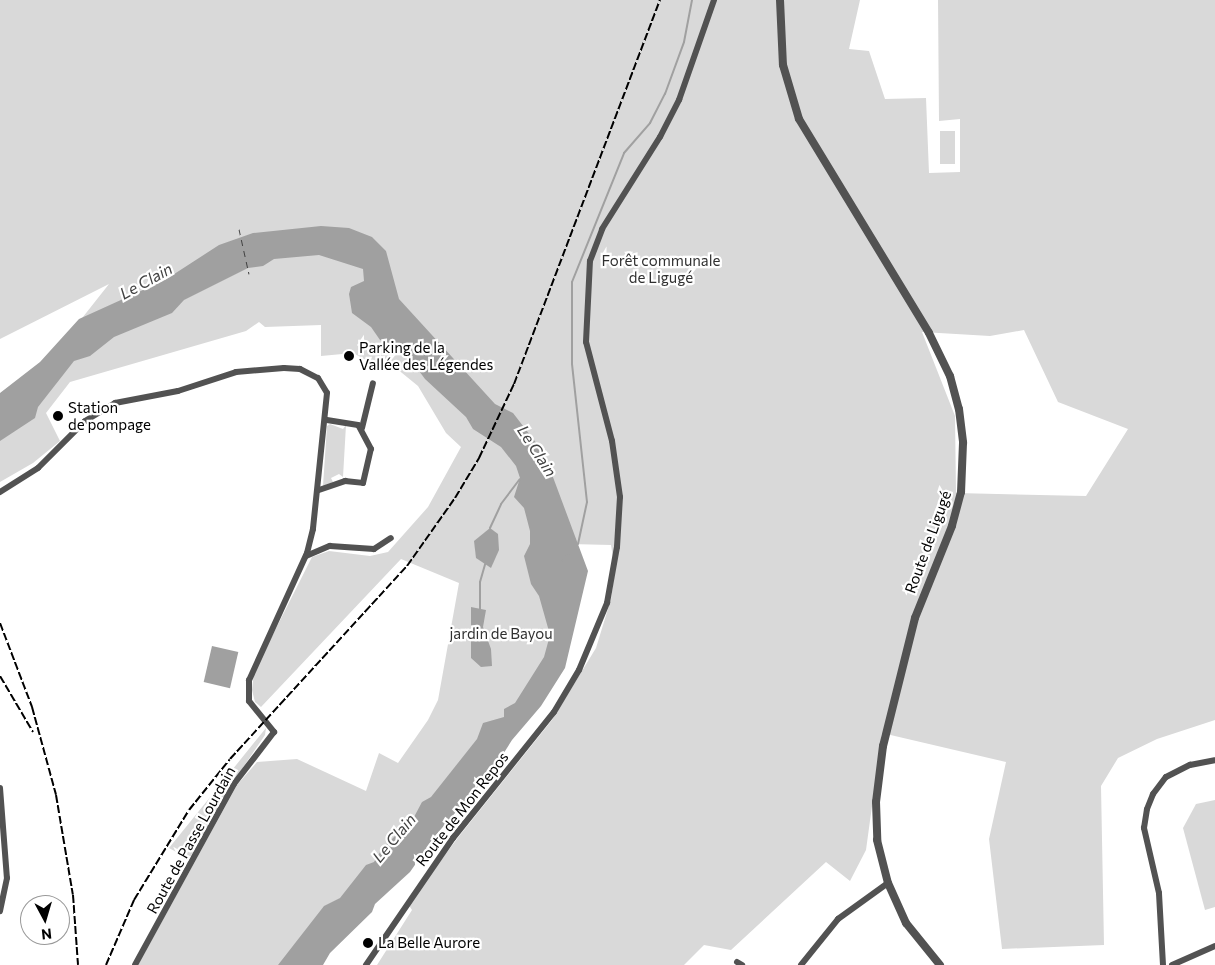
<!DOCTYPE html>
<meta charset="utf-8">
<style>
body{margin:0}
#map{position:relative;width:1215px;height:965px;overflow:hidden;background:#fff;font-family:Commissioner,sans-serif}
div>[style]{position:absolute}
.green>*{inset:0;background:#d9d9d9;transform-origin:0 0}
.water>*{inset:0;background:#a0a0a0;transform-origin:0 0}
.stream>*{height:2px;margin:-1px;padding:0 1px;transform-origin:1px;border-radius:1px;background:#a0a0a0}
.ferry>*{height:1px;margin-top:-0.5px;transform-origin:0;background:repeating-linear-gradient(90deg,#414141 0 6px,transparent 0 11px)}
.minor>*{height:6px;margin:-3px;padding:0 3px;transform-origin:3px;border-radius:3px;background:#525252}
.tertiary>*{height:8px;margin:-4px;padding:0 4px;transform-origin:4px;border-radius:4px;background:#525252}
.rail>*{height:2px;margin-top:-1px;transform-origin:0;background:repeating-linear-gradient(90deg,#000 0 8px,transparent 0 10.5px)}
.dots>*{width:14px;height:14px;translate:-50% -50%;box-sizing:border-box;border:2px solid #fff;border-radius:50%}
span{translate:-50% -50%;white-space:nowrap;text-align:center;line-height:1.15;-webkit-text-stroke:4.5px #fff;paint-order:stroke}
.park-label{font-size:15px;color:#303030}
.poi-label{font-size:15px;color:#000}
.left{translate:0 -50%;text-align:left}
.street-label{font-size:15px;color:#000}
.water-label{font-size:16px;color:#414141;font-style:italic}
.north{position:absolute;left:20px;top:895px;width:50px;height:50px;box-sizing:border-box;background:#fff;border:1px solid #999;border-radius:50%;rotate:174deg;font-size:14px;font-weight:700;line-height:20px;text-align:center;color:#000}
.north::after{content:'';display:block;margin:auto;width:18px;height:22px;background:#000;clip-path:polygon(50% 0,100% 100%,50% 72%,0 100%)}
</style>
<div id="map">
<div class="green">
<i style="clip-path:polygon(evenodd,0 0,860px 0,849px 49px,869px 51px,885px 99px,926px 98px,929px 173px,960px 172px,960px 119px,939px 121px,938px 0,1215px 0,1215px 720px,1157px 739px,1118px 758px,1101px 786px,1104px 945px,1002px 949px,989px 839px,1006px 762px,882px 733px,866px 850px,850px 881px,826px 862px,731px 950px,704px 945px,684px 965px,377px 965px,412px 910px,408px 904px,460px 835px,552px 720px,596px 648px,611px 599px,615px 571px,611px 545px,570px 544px,574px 596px,540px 678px,298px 965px,138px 965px,237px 785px,257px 762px,297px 759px,366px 791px,379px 753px,398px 763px,428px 720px,438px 700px,459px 583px,401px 559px,261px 707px,255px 702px,252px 690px,254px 672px,312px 557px,329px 551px,370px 556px,388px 552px,428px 507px,461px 447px,446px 433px,418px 386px,380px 355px,377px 366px,353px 353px,321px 356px,321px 325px,265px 327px,259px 322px,246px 331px,70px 382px,46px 413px,60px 441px,33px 463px,0 482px,0 422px,109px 284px,0 339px,0 0,1024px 330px,1058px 402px,1128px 429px,1086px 496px,956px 493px,955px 416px,922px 332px,990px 336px,1024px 330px)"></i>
<i style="left:940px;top:131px;width:15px;height:33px"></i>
<i style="clip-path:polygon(330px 424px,343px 429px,346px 425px,343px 477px,339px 474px,331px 478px,333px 482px,323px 486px,327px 426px)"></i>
<i style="clip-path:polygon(266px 728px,265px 735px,225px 794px,189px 859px,169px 848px)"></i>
<i style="clip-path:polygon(1215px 800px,1215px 907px,1205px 910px,1183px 828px,1196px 804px)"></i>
</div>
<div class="water">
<i style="clip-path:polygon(321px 226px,349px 228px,372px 237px,386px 251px,399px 299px,495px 404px,513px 413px,544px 453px,588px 571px,565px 668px,541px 706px,512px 740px,495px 767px,435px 836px,410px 872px,375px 904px,372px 912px,330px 953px,323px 965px,278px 965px,324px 906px,340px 898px,366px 865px,374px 862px,382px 849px,414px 817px,422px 802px,431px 797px,477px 739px,483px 723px,504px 717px,504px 709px,515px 703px,544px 657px,550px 635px,539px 596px,531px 584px,524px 556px,530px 544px,530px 531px,524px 508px,514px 497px,520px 478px,516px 466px,501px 447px,473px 429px,466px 417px,425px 379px,402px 348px,380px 340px,371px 327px,352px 313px,349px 294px,351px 287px,364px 281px,363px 269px,319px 255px,274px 259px,263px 266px,248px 268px,184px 300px,172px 313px,114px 337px,90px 356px,74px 361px,38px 407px,35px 418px,0 441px,0 393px,40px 362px,79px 319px,165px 280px,219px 245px,253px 233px)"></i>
<i style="clip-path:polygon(490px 528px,498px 534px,499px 550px,491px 568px,476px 558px,474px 541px)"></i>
<i style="clip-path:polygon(471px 607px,486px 610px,483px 627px,491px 649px,492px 666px,481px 667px,471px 658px)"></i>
<i style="left:212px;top:646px;width:27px;height:37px;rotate:13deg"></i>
</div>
<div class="stream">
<i style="left:490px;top:528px;width:26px;rotate:-65deg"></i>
<i style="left:501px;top:504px;width:31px;rotate:-53deg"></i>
<i style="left:578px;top:544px;width:43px;rotate:-77.9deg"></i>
<i style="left:587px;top:502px;width:139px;rotate:-96.2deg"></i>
<i style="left:572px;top:364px;width:82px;rotate:-90deg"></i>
<i style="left:572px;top:282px;width:139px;rotate:-68deg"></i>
<i style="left:624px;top:153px;width:40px;rotate:-49deg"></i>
<i style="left:650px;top:123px;width:33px;rotate:-63deg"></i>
<i style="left:665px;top:94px;width:55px;rotate:-69.9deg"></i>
<i style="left:684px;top:42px;width:43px;rotate:-79.2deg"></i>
<i style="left:561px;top:562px;width:10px;rotate:-45deg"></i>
<i style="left:480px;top:609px;width:27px;rotate:-90deg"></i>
<i style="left:480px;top:582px;width:19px;rotate:-74deg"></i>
</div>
<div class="ferry">
<i style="left:239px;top:229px;width:46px;rotate:77.5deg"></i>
</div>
<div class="minor">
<i style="left:362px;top:428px;width:46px;rotate:-76.3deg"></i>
<i style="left:319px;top:490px;width:28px;rotate:-19deg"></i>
<i style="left:345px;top:481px;width:18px;rotate:6deg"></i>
<i style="left:363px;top:483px;width:35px;rotate:-77deg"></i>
<i style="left:371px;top:449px;width:27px;rotate:-118deg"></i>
<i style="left:358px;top:425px;width:33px;rotate:-171deg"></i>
<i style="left:0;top:492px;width:45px;rotate:-32.3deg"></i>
<i style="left:38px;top:468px;width:66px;rotate:-45deg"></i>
<i style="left:85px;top:421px;width:35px;rotate:-31deg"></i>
<i style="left:115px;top:403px;width:64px;rotate:-10.8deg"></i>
<i style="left:178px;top:391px;width:61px;rotate:-18.1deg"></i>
<i style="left:236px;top:372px;width:48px;rotate:-4.8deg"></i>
<i style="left:284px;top:368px;width:16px;rotate:4deg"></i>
<i style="left:300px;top:369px;width:20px;rotate:27deg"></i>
<i style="left:318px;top:378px;width:17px;rotate:59deg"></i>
<i style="left:327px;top:393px;width:137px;rotate:95.9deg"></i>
<i style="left:313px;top:529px;width:25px;rotate:104deg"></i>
<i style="left:307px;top:553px;width:140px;rotate:114.5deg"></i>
<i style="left:249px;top:680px;width:21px;rotate:90deg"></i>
<i style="left:249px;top:701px;width:40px;rotate:51deg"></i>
<i style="left:274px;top:732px;width:66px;rotate:127.6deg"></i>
<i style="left:234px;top:784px;width:206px;rotate:118.7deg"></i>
<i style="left:306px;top:556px;width:26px;rotate:-23deg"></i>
<i style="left:330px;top:546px;width:44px;rotate:3.9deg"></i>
<i style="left:374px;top:549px;width:20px;rotate:-33deg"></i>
<i style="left:0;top:788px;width:90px;rotate:85.6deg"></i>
<i style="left:7px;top:878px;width:34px;rotate:102deg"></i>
<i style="left:737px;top:962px;width:6px;rotate:31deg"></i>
<i style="left:366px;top:965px;width:154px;rotate:-55.6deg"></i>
<i style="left:453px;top:838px;width:161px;rotate:-51.3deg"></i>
<i style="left:554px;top:712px;width:49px;rotate:-59.2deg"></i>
<i style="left:579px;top:670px;width:73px;rotate:-67.3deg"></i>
<i style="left:607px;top:603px;width:57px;rotate:-79.9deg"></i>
<i style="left:617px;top:547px;width:50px;rotate:-86.6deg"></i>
<i style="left:620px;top:497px;width:57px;rotate:-98.1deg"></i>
<i style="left:612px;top:441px;width:102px;rotate:-104.7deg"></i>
<i style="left:586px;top:342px;width:81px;rotate:-87.2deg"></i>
<i style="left:590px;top:261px;width:34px;rotate:-69deg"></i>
<i style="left:602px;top:229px;width:109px;rotate:-57.8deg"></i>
<i style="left:660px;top:137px;width:42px;rotate:-62.8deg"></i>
<i style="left:679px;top:100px;width:106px;rotate:-70.7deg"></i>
<i style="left:801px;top:965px;width:59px;rotate:-51.2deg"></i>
<i style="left:838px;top:919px;width:62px;rotate:-35.8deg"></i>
<i style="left:1163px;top:965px;width:72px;rotate:-93.2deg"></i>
<i style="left:1159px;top:893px;width:67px;rotate:-103deg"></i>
<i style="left:1144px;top:828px;width:19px;rotate:-81deg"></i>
<i style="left:1147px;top:809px;width:16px;rotate:-68deg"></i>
<i style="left:1153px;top:794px;width:21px;rotate:-53deg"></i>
<i style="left:1166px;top:777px;width:27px;rotate:-27deg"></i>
<i style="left:1190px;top:765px;width:25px;rotate:-11deg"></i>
<i style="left:1172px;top:965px;width:47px;rotate:-23.8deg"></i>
</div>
<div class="tertiary">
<i style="left:780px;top:0;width:65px;rotate:87.4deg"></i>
<i style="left:783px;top:65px;width:56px;rotate:73.5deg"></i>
<i style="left:799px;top:119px;width:250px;rotate:58.7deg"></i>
<i style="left:929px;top:333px;width:48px;rotate:64deg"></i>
<i style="left:950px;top:376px;width:34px;rotate:75deg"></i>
<i style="left:959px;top:409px;width:34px;rotate:83deg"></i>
<i style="left:963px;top:443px;width:49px;rotate:92.3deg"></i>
<i style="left:961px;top:492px;width:35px;rotate:105deg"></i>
<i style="left:952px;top:526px;width:99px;rotate:111.9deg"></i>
<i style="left:915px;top:618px;width:132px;rotate:104deg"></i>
<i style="left:883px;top:746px;width:56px;rotate:97.1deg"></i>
<i style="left:876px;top:802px;width:38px;rotate:88deg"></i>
<i style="left:877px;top:840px;width:44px;rotate:75.7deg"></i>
<i style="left:888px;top:883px;width:44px;rotate:65.8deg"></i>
<i style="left:906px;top:923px;width:54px;rotate:51deg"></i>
</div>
<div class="rail">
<i style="left:0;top:623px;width:90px;rotate:69.1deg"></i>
<i style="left:32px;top:707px;width:91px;rotate:74.7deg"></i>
<i style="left:56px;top:795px;width:101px;rotate:80.4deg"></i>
<i style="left:73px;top:895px;width:70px;rotate:85.9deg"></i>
<i style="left:0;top:676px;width:65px;rotate:59.5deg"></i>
<i style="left:106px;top:965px;width:71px;rotate:-66.7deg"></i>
<i style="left:134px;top:900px;width:105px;rotate:-58.6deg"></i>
<i style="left:189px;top:810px;width:65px;rotate:-51.2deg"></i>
<i style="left:230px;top:759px;width:262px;rotate:-47.5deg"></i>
<i style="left:407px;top:566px;width:83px;rotate:-54.8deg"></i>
<i style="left:455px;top:498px;width:47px;rotate:-59deg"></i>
<i style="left:479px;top:458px;width:82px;rotate:-64.7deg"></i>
<i style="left:514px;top:384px;width:411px;rotate:-69.2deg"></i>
</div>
<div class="dots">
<i style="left:349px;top:356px;background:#000"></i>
<i style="left:58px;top:416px;background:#000"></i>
<i style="left:368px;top:943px;background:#000"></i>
</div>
<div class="park-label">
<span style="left:661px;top:269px">Forêt communale<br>de Ligugé</span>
<span style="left:501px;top:634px">jardin de Bayou</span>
</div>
<div class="poi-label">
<span class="left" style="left:359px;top:356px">Parking de la<br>Vallée des Légendes</span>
<span class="left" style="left:68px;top:416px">Station<br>de pompage</span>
<span class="left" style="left:378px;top:943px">La Belle Aurore</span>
</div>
<div class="street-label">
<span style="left:928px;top:542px;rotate:-70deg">Route de Ligugé</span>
<span style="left:462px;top:809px;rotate:-52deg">Route de Mon Repos</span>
<span style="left:191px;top:840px;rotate:-61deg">Route de Passe Lourdain</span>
</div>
<div class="water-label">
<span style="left:146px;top:281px;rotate:-29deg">Le Clain</span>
<span style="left:537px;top:451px;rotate:57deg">Le Clain</span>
<span style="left:394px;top:838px;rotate:-50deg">Le Clain</span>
</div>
<div class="north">N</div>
</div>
